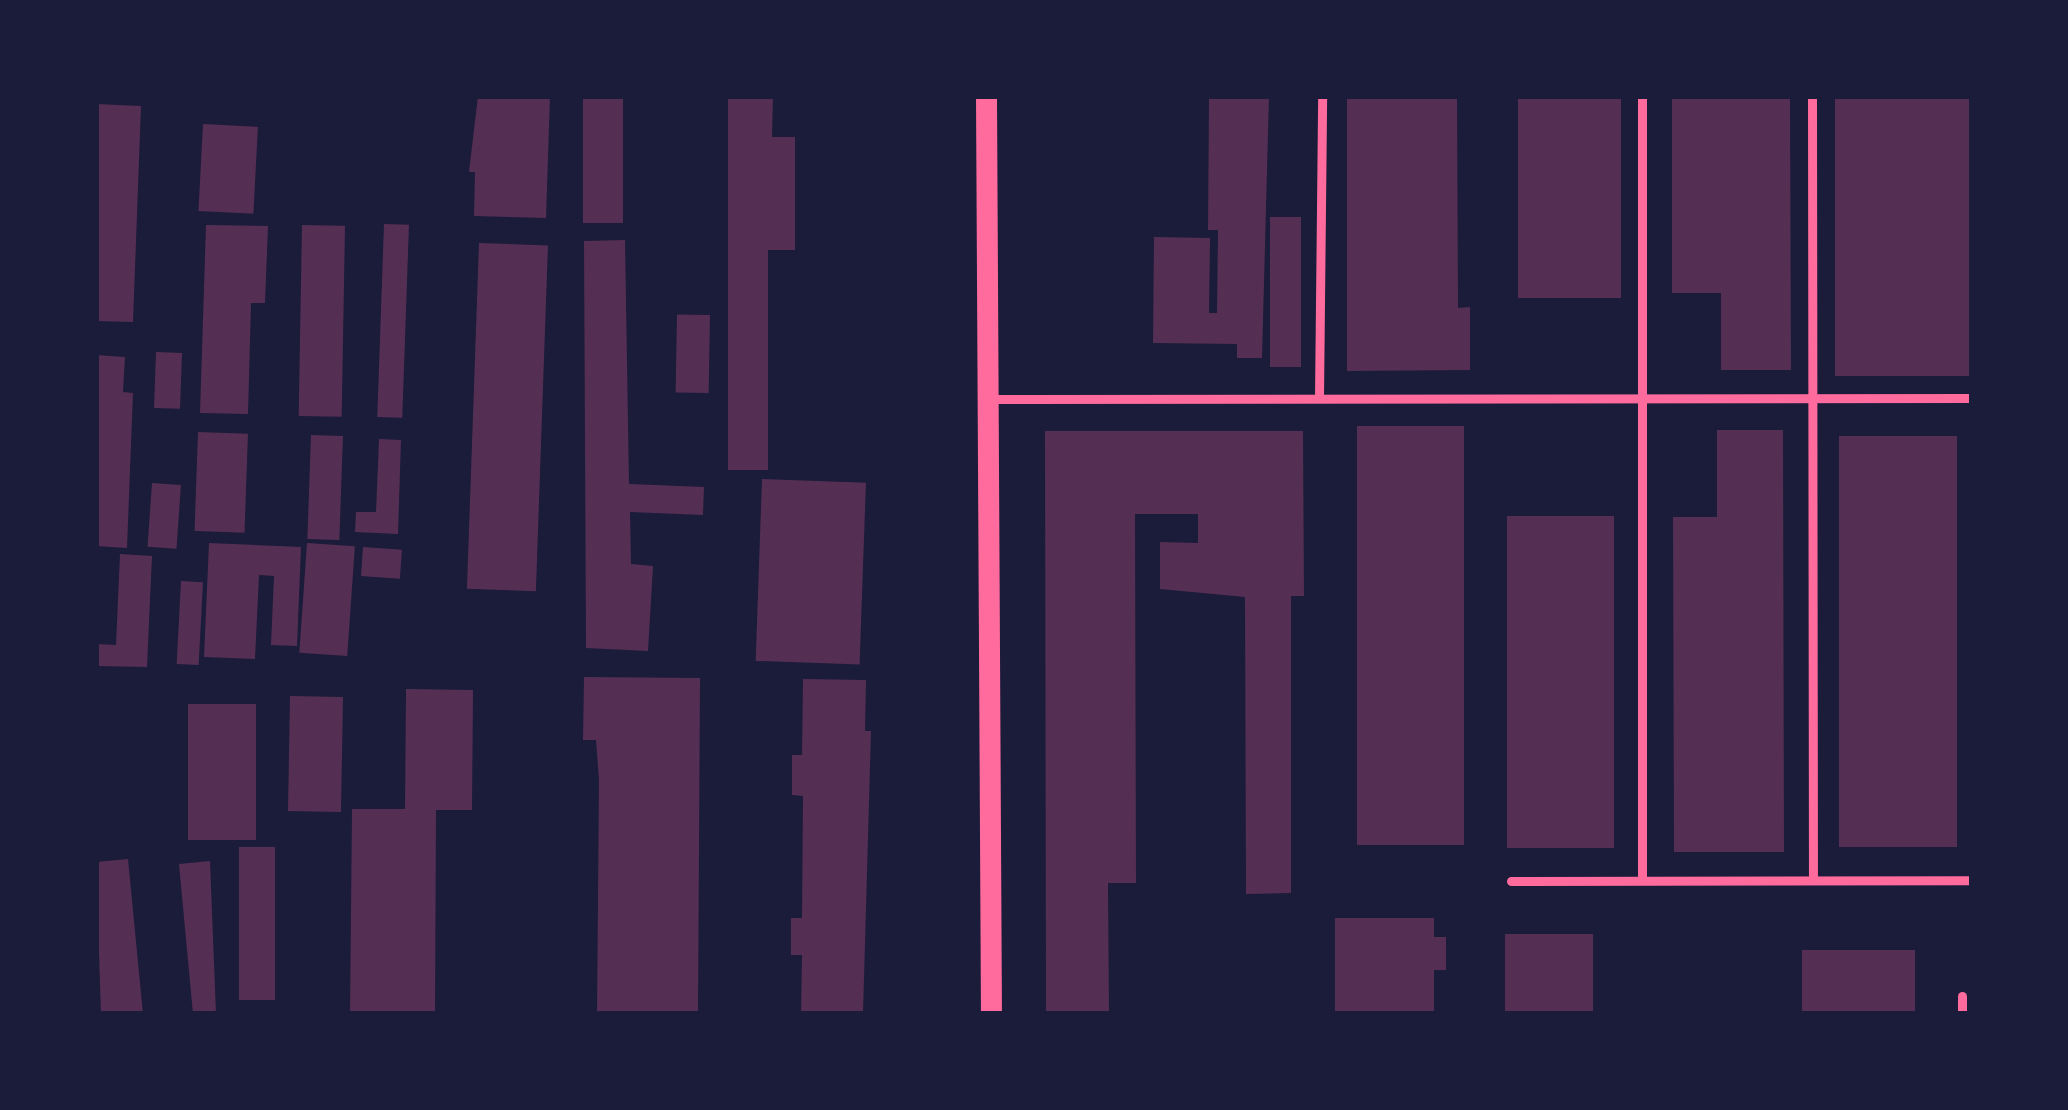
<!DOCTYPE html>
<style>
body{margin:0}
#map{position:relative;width:2068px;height:1110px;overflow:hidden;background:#1b1b3a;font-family:Jost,sans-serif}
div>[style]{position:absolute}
.building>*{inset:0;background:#542f53;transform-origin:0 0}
.service>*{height:9px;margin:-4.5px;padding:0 4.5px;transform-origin:4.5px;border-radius:4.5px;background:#ff6b9d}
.tertiary>*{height:21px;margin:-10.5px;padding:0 10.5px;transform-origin:10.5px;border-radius:10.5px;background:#ff6b9d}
span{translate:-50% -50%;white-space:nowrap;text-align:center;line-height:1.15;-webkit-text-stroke:12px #1b1b3a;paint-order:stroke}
.frame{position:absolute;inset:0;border:99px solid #1b1b3a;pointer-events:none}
</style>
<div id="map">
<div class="building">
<i style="clip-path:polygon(478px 96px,550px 96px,546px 218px,474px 216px,475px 172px,469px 172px)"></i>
<i style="left:583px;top:96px;width:40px;height:127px"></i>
<i style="clip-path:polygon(728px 96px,773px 96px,772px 137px,795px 137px,795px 250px,768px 250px,768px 470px,728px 470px)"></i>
<i style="clip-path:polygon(1209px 96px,1269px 96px,1262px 358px,1237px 358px,1237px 344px,1153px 343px,1154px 237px,1210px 238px,1209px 313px,1217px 313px,1218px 230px,1208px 230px)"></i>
<i style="clip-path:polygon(1347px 96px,1457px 96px,1458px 308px,1470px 307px,1470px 370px,1347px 371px)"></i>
<i style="left:1518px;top:96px;width:103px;height:202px"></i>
<i style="clip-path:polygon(1672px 96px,1790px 96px,1791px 370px,1721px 370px,1721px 293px,1672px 293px)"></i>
<i style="left:1835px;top:96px;width:137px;height:280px"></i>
<i style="clip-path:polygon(96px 104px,141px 106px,133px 322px,96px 321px)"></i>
<i style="left:203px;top:124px;width:55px;height:87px;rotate:3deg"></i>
<i style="left:1270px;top:217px;width:31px;height:150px"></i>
<i style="left:384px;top:224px;width:25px;height:193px;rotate:2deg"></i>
<i style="clip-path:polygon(206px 225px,268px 226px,265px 303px,251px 303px,248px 414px,200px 413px)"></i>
<i style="left:302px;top:225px;width:43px;height:191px;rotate:1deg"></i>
<i style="clip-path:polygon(625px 240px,629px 484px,704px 487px,703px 515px,630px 512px,631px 564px,653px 566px,648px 651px,586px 648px,584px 241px)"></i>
<i style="left:479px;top:243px;width:69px;height:346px;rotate:2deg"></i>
<i style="left:710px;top:315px;width:78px;height:33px;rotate:91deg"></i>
<i style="left:156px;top:352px;width:26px;height:56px;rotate:2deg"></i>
<i style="clip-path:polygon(96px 355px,125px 357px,123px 392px,133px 393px,127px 548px,96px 546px)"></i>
<i style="left:1357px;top:426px;width:107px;height:419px"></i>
<i style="clip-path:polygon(1717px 430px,1783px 430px,1784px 852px,1674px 852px,1673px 517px,1717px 517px)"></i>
<i style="clip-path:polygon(1045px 431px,1303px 431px,1304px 596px,1291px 596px,1291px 893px,1246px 894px,1245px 597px,1160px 589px,1160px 542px,1198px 543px,1198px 514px,1135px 514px,1136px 883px,1108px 883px,1109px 1014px,1046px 1014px)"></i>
<i style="left:198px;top:432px;width:50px;height:99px;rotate:2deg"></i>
<i style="left:311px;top:435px;width:32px;height:104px;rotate:2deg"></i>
<i style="left:1957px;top:436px;width:411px;height:118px;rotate:90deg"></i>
<i style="clip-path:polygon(379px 439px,401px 440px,398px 534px,355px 532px,356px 512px,376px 512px)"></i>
<i style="left:762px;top:479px;width:104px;height:182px;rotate:2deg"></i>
<i style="left:152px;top:483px;width:29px;height:64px;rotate:4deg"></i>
<i style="left:1614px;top:516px;width:332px;height:107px;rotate:90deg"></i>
<i style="clip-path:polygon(209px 543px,301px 547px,297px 646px,271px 645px,274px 576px,259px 575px,255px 659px,204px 657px)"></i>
<i style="left:307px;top:543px;width:48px;height:110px;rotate:4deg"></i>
<i style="left:363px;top:547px;width:39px;height:29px;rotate:4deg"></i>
<i style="clip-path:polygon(120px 554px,152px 556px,147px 667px,96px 666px,96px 644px,116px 645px)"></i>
<i style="left:181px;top:581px;width:22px;height:83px;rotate:3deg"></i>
<i style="clip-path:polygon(584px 677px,700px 678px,698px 1014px,597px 1014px,599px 780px,596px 740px,583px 740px)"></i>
<i style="clip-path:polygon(803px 679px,866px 680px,865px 731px,871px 731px,863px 1014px,801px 1014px,802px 955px,791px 955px,791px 918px,802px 918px,803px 796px,792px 795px,792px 755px,802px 755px)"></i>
<i style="clip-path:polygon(406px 689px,473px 690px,472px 810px,436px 810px,435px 1014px,350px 1014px,352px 809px,405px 809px)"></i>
<i style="left:290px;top:696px;width:53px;height:115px;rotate:1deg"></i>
<i style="left:188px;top:704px;width:68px;height:136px"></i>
<i style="left:239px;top:847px;width:36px;height:153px"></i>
<i style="clip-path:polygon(128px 859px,143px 1014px,101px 1014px,96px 862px)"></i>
<i style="clip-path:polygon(210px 861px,216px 1014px,193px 1014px,179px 864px)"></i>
<i style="clip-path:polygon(1335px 918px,1434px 918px,1434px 937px,1446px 937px,1446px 970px,1434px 970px,1434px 1014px,1335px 1014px)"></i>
<i style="left:1505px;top:934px;width:88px;height:80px"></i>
<i style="left:1915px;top:950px;width:64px;height:113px;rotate:90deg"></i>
</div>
<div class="service">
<i style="left:1642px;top:96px;width:784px;rotate:90deg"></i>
<i style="left:1812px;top:96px;width:784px;rotate:89.93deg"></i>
<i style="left:1319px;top:398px;width:302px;rotate:-89.4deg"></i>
<i style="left:988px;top:399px;width:984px;rotate:-0.06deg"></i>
<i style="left:1511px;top:881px;width:461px;rotate:-0.1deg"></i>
<i style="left:1962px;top:1014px;width:18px;rotate:-90deg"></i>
</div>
<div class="tertiary">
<i style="left:986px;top:96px;width:918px;rotate:89.69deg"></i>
</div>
<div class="frame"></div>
</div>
